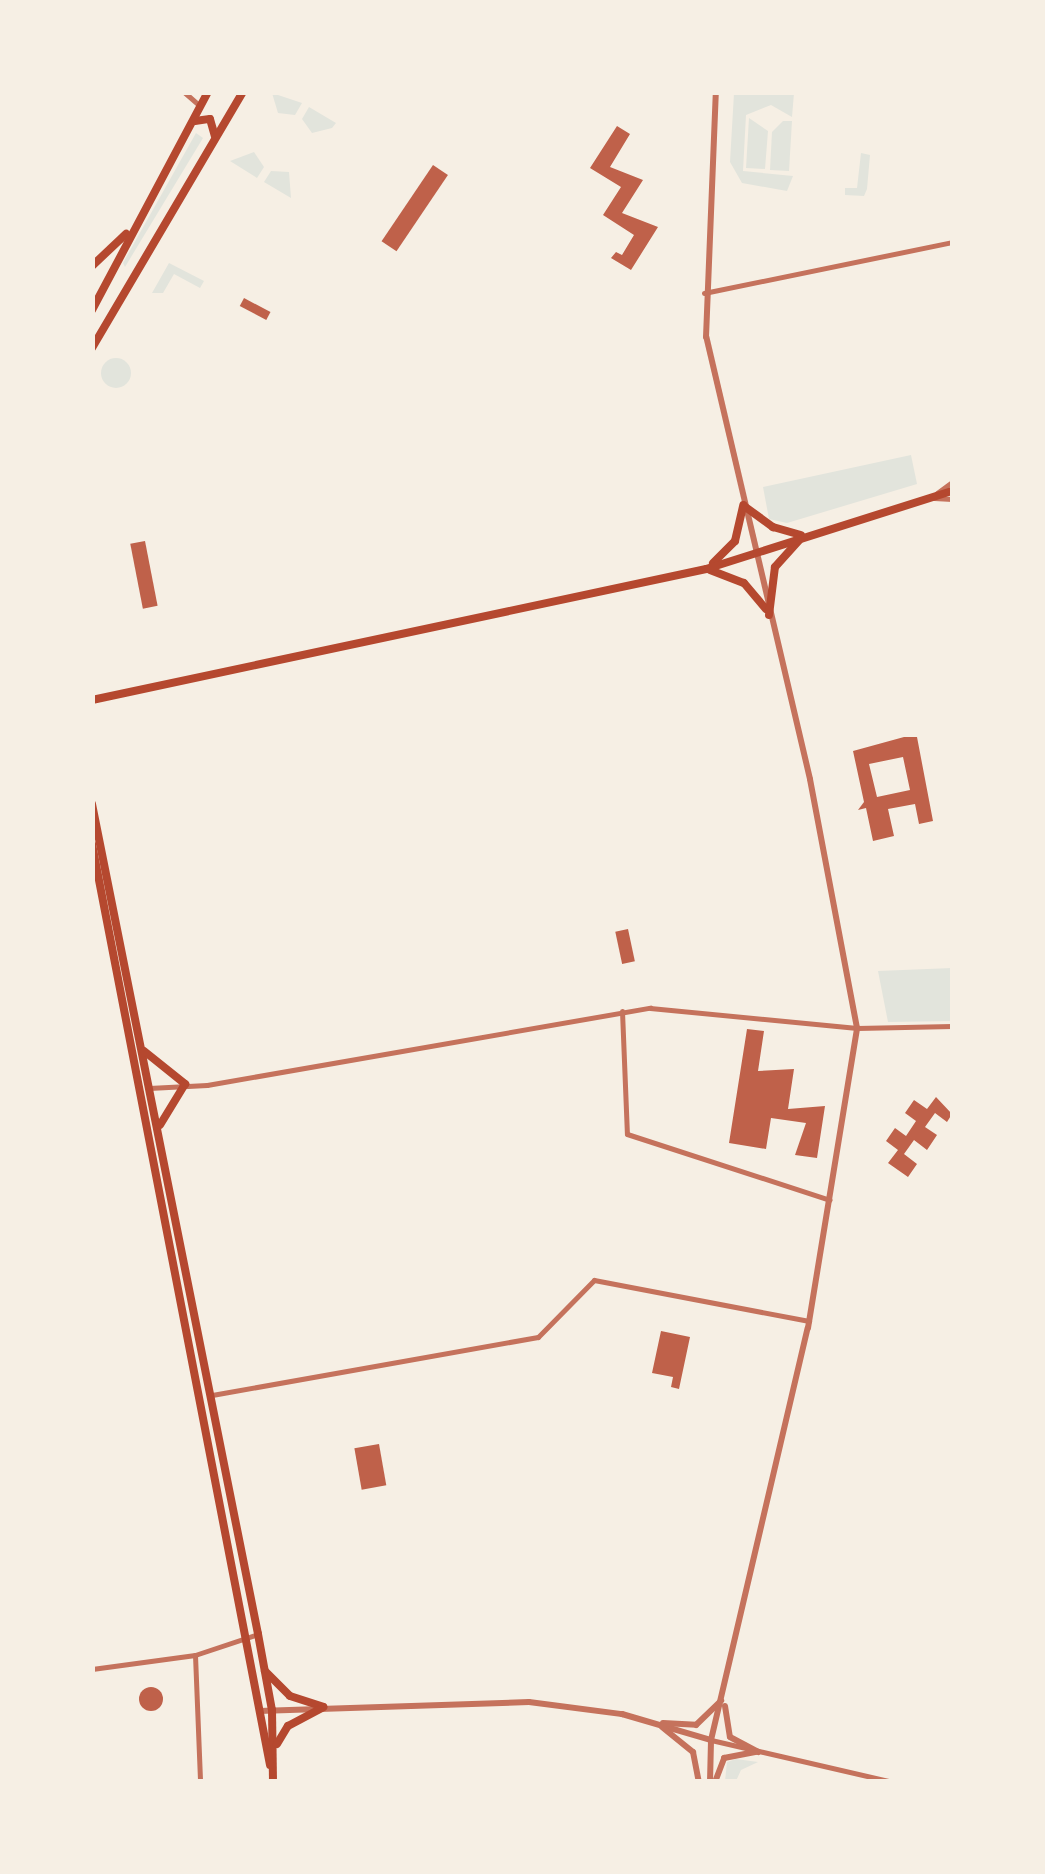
<!DOCTYPE html>
<style>
body{margin:0}
#map{position:relative;width:1045px;height:1874px;overflow:hidden;background:#f6efe4;font-family:Lora,serif}
div>[style]{position:absolute}
.green>*{inset:0;background:#e2e4dc}
.round{border-radius:50%}
.building>*{inset:0;background:#bf614a;transform-origin:0 0}
.minor>*{height:5px;margin:-2.5px;padding:0 2.5px;transform-origin:2.5px;border-radius:2.5px;background:#c5725c}
.tertiary>*{height:6px;margin:-3px;padding:0 3px;transform-origin:3px;border-radius:3px;background:#c5725c}
.primary>*{height:8px;margin:-4px;padding:0 4px;transform-origin:4px;border-radius:4px;background:#b5482f}
span{translate:-50% -50%;white-space:nowrap;text-align:center;line-height:1.15;-webkit-text-stroke:10px #f6efe4;paint-order:stroke}
.frame{position:absolute;inset:0;border:95px solid #f6efe4;pointer-events:none}
</style>
<div id="map">
<div class="green">
<i style="clip-path:polygon(272px 93px,302px 103px,295px 115px,278px 113px)"></i>
<i style="clip-path:polygon(734px 93px,794px 93px,792px 117px,771px 105px,746px 115px,743px 171px,793px 176px,787px 191px,742px 183px,730px 162px)"></i>
<i style="clip-path:polygon(309px 107px,336px 123px,332px 128px,312px 133px,302px 119px)"></i>
<i style="clip-path:polygon(749px 118px,768px 131px,765px 169px,746px 168px)"></i>
<i style="clip-path:polygon(783px 121px,792px 121px,789px 171px,770px 170px,772px 132px)"></i>
<i style="clip-path:polygon(196px 133px,203px 138px,125px 267px,123px 263px)"></i>
<i style="clip-path:polygon(254px 152px,264px 167px,257px 178px,230px 161px)"></i>
<i style="clip-path:polygon(861px 153px,870px 155px,867px 189px,864px 196px,845px 195px,845px 188px,857px 188px)"></i>
<i style="clip-path:polygon(271px 171px,289px 172px,291px 198px,264px 182px)"></i>
<i style="clip-path:polygon(169px 263px,204px 281px,200px 288px,174px 274px,163px 293px,152px 293px)"></i>
<i class="round" style="left:101px;top:358px;width:30px;height:30px"></i>
<i style="clip-path:polygon(911px 455px,917px 484px,787px 523px,769px 519px,763px 487px)"></i>
<i style="clip-path:polygon(952px 968px,952px 1021px,888px 1022px,878px 971px)"></i>
<i style="clip-path:polygon(727px 1762px,736px 1759px,758px 1762px,741px 1770px,736px 1781px,725px 1781px)"></i>
</div>
<div class="building">
<i style="clip-path:polygon(617px 126px,630px 134px,610px 167px,643px 180px,622px 213px,658px 227px,631px 270px,611px 258px,616px 252px,622px 255px,634px 235px,603px 215px,621px 187px,590px 168px)"></i>
<i style="left:433px;top:165px;width:18px;height:92px;rotate:34deg"></i>
<i style="left:244px;top:298px;width:30px;height:9px;rotate:28deg"></i>
<i style="left:145px;top:541px;width:66px;height:15px;rotate:79deg"></i>
<i style="clip-path:polygon(evenodd,904px 737px,917px 737px,933px 821px,919px 824px,915px 804px,888px 809px,894px 836px,873px 841px,866px 808px,858px 810px,864px 802px,853px 751px,904px 737px,903px 757px,910px 790px,877px 797px,869px 764px,903px 757px)"></i>
<i style="left:628px;top:929px;width:33px;height:13px;rotate:78deg"></i>
<i style="clip-path:polygon(747px 1029px,764px 1031px,758px 1071px,794px 1069px,788px 1109px,825px 1106px,817px 1158px,795px 1155px,806px 1123px,771px 1118px,766px 1149px,729px 1143px)"></i>
<i style="clip-path:polygon(936px 1097px,952px 1114px,947px 1122px,935px 1113px,925px 1127px,937px 1135px,927px 1150px,914px 1140px,904px 1154px,917px 1164px,908px 1177px,888px 1163px,898px 1150px,886px 1141px,895px 1128px,906px 1136px,916px 1121px,905px 1113px,914px 1100px,927px 1109px)"></i>
<i style="clip-path:polygon(661px 1331px,690px 1337px,679px 1389px,671px 1387px,673px 1377px,652px 1373px)"></i>
<i style="left:379px;top:1444px;width:42px;height:25px;rotate:80deg"></i>
<i class="round" style="left:139px;top:1687px;width:24px;height:24px"></i>
</div>
<div class="minor">
<i style="left:184px;top:92px;width:21px;rotate:41deg"></i>
<i style="left:704px;top:293px;width:253px;rotate:-11.6deg"></i>
<i style="left:937px;top:493px;width:19px;rotate:-36deg"></i>
<i style="left:934px;top:498px;width:18px;rotate:3deg"></i>
<i style="left:622px;top:1011px;width:123px;rotate:87.7deg"></i>
<i style="left:627px;top:1134px;width:213px;rotate:18deg"></i>
<i style="left:149px;top:1088px;width:58px;rotate:-3deg"></i>
<i style="left:207px;top:1085px;width:450px;rotate:-9.9deg"></i>
<i style="left:650px;top:1008px;width:208px;rotate:5.5deg"></i>
<i style="left:857px;top:1028px;width:95px;rotate:-1.2deg"></i>
<i style="left:212px;top:1395px;width:331px;rotate:-10.1deg"></i>
<i style="left:538px;top:1337px;width:80px;rotate:-45.5deg"></i>
<i style="left:594px;top:1280px;width:219px;rotate:10.8deg"></i>
<i style="left:195px;top:1655px;width:127px;rotate:87.7deg"></i>
<i style="left:92px;top:1669px;width:104px;rotate:-7.7deg"></i>
<i style="left:195px;top:1655px;width:66px;rotate:-18.4deg"></i>
<i style="left:711px;top:1740px;width:187px;rotate:13deg"></i>
</div>
<div class="tertiary">
<i style="left:725px;top:1706px;width:31px;rotate:81deg"></i>
<i style="left:730px;top:1737px;width:32px;rotate:28deg"></i>
<i style="left:259px;top:1711px;width:270px;rotate:-1.9deg"></i>
<i style="left:529px;top:1702px;width:94px;rotate:7.4deg"></i>
<i style="left:622px;top:1714px;width:93px;rotate:16.3deg"></i>
<i style="left:663px;top:1723px;width:33px;rotate:3deg"></i>
<i style="left:696px;top:1725px;width:35px;rotate:-44deg"></i>
<i style="left:662px;top:1727px;width:40px;rotate:39deg"></i>
<i style="left:693px;top:1752px;width:31px;rotate:79deg"></i>
<i style="left:710px;top:1782px;width:42px;rotate:-88.6deg"></i>
<i style="left:711px;top:1740px;width:423px;rotate:-76.8deg"></i>
<i style="left:808px;top:1328px;width:304px;rotate:-80.7deg"></i>
<i style="left:857px;top:1028px;width:253px;rotate:-100.7deg"></i>
<i style="left:810px;top:779px;width:454px;rotate:-103.2deg"></i>
<i style="left:706px;top:337px;width:245px;rotate:-87.7deg"></i>
<i style="left:715px;top:1782px;width:26px;rotate:-69deg"></i>
<i style="left:724px;top:1758px;width:33px;rotate:-11deg"></i>
</div>
<div class="primary">
<i style="left:195px;top:121px;width:15px;rotate:-8deg"></i>
<i style="left:210px;top:119px;width:18px;rotate:74deg"></i>
<i style="left:92px;top:266px;width:47px;rotate:-43.3deg"></i>
<i style="left:92px;top:310px;width:247px;rotate:-62deg"></i>
<i style="left:92px;top:348px;width:297px;rotate:-59.5deg"></i>
<i style="left:744px;top:506px;width:36px;rotate:36deg"></i>
<i style="left:773px;top:527px;width:29px;rotate:16deg"></i>
<i style="left:713px;top:563px;width:31px;rotate:-45deg"></i>
<i style="left:735px;top:541px;width:37px;rotate:-77deg"></i>
<i style="left:710px;top:570px;width:36px;rotate:21deg"></i>
<i style="left:744px;top:583px;width:34px;rotate:50deg"></i>
<i style="left:769px;top:615px;width:48px;rotate:-82.9deg"></i>
<i style="left:775px;top:567px;width:36px;rotate:-48deg"></i>
<i style="left:92px;top:700px;width:628px;rotate:-12.04deg"></i>
<i style="left:706px;top:569px;width:258px;rotate:-17.6deg"></i>
<i style="left:92px;top:804px;width:846px;rotate:78.69deg"></i>
<i style="left:258px;top:1634px;width:77px;rotate:79.6deg"></i>
<i style="left:272px;top:1710px;width:72px;rotate:89.2deg"></i>
<i style="left:92px;top:844px;width:938px;rotate:79.06deg"></i>
<i style="left:144px;top:1051px;width:53px;rotate:38.8deg"></i>
<i style="left:185px;top:1084px;width:48px;rotate:121.4deg"></i>
<i style="left:265px;top:1671px;width:35px;rotate:45deg"></i>
<i style="left:290px;top:1696px;width:35px;rotate:18deg"></i>
<i style="left:277px;top:1744px;width:21px;rotate:-59deg"></i>
<i style="left:288px;top:1726px;width:40px;rotate:-28deg"></i>
</div>
<div class="frame"></div>
</div>
